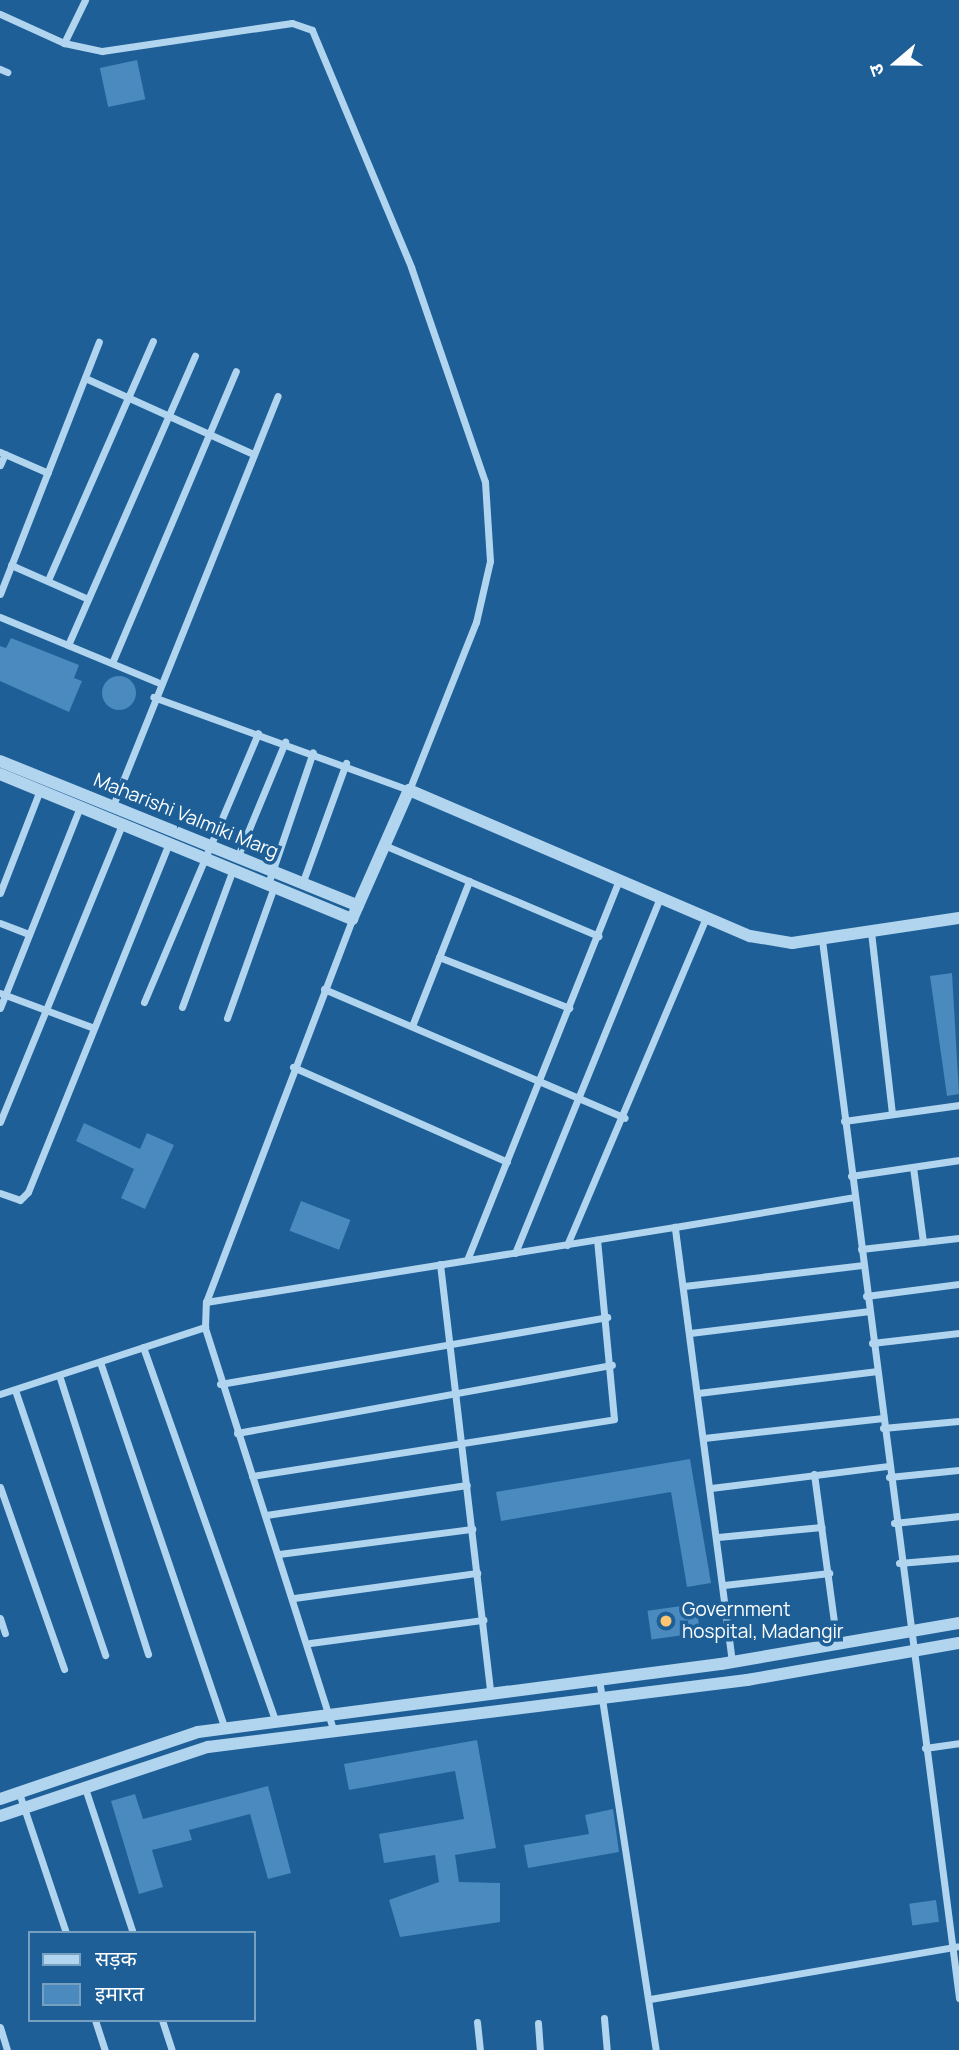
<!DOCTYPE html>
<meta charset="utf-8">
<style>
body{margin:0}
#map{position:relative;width:959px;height:2050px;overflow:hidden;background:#1d5f96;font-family:Manrope,"Noto Sans Devanagari",sans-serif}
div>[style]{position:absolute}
.building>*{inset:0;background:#4a8abe;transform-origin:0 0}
.round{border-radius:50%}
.minor>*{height:7px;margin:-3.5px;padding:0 3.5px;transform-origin:3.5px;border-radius:3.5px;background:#b1d4ef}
.tertiary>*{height:12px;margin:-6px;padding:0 6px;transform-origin:6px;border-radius:6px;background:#b1d4ef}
.dots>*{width:19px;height:19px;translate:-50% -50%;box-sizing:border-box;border:4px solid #1d5f96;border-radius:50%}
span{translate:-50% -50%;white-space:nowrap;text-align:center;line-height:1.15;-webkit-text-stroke:7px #1d5f96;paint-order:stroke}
.street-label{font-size:19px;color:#fff}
.poi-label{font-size:19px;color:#fff}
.left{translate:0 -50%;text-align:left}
.legend{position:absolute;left:28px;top:1931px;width:228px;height:91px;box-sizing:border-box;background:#1d5f96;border:2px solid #779fc0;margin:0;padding:9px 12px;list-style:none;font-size:21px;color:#fff}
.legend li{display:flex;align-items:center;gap:14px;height:35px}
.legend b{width:35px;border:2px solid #779fc0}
.north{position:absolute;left:861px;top:28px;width:70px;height:70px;-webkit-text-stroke:5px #1d5f96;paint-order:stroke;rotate:250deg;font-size:19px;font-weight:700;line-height:28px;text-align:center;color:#fff}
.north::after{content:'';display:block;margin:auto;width:24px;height:32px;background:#fff;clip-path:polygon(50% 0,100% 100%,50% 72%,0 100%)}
</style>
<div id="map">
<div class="building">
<i style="left:137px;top:60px;width:40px;height:38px;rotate:78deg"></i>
<i style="clip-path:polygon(11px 638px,79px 665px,74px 678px,82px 681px,69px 712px,0 681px,0 646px,6px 648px)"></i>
<i class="round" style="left:102px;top:676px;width:34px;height:34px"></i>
<i style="clip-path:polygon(952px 973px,959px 1094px,947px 1096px,930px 976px)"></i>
<i style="clip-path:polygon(84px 1123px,140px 1149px,147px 1133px,174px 1145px,145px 1209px,121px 1198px,134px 1169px,76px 1141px)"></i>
<i style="left:301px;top:1201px;width:53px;height:32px;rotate:21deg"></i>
<i style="clip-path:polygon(690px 1459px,711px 1583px,687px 1587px,671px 1492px,501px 1521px,496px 1492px)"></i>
<i style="left:696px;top:1604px;width:29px;height:49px;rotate:82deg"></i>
<i style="clip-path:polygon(477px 1740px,496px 1848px,455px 1855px,459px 1882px,500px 1883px,500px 1922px,400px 1937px,389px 1900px,439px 1882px,435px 1855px,384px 1863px,379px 1834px,464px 1819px,455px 1771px,349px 1790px,344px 1764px)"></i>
<i style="clip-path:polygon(268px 1786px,291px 1873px,268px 1879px,250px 1814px,189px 1830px,192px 1840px,152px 1850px,163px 1887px,139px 1894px,111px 1801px,135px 1794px,143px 1819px)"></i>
<i style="clip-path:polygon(613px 1809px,619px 1852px,528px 1868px,524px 1845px,589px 1834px,585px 1815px)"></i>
<i style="left:936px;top:1900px;width:22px;height:27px;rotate:82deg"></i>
</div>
<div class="minor">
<i style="left:0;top:14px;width:70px;rotate:24.4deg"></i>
<i style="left:64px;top:43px;width:48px;rotate:-64deg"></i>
<i style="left:64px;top:43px;width:39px;rotate:12deg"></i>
<i style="left:102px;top:51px;width:192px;rotate:-8.4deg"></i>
<i style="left:292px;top:23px;width:21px;rotate:19deg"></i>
<i style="left:312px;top:30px;width:257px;rotate:67.3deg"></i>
<i style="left:411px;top:267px;width:227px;rotate:71deg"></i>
<i style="left:485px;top:482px;width:79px;rotate:86.4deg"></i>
<i style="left:490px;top:561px;width:63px;rotate:102.9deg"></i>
<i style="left:476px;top:622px;width:181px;rotate:111.7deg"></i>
<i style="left:409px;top:790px;width:272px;rotate:-160deg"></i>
<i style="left:0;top:69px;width:8px;rotate:23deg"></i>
<i style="left:85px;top:378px;width:184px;rotate:24.3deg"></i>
<i style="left:0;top:452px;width:52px;rotate:23.6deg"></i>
<i style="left:0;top:465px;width:12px;rotate:-66deg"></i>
<i style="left:11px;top:565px;width:84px;rotate:23.8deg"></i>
<i style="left:48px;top:580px;width:261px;rotate:-66.3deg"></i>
<i style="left:0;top:594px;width:271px;rotate:-68.6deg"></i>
<i style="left:0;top:617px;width:170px;rotate:22.5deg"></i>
<i style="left:68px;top:645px;width:316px;rotate:-66.3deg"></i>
<i style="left:112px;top:663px;width:317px;rotate:-67deg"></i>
<i style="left:112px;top:808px;width:444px;rotate:-68.1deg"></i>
<i style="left:384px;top:845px;width:233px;rotate:23deg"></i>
<i style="left:237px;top:858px;width:126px;rotate:-67.5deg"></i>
<i style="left:268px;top:884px;width:139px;rotate:-71.2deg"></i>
<i style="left:302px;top:884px;width:129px;rotate:-70deg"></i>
<i style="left:0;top:893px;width:110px;rotate:-68.8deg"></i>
<i style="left:0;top:923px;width:31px;rotate:21deg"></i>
<i style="left:871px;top:932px;width:182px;rotate:83.4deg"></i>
<i style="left:822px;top:940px;width:1067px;rotate:82.62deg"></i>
<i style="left:439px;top:957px;width:140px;rotate:21.4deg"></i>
<i style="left:324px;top:989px;width:327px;rotate:23.2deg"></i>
<i style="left:0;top:993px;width:100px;rotate:20.4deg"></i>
<i style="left:144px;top:1002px;width:292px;rotate:-67deg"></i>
<i style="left:182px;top:1007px;width:147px;rotate:-69.7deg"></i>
<i style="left:0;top:1008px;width:216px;rotate:-68.3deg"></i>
<i style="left:227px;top:1018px;width:139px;rotate:-70.3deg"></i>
<i style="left:412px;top:1026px;width:156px;rotate:-68.5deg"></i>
<i style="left:293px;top:1067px;width:234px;rotate:23.9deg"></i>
<i style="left:844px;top:1121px;width:116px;rotate:-7.9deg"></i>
<i style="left:0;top:1122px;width:322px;rotate:-67.7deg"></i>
<i style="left:913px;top:1167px;width:76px;rotate:82.4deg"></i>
<i style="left:851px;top:1176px;width:109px;rotate:-8.4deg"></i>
<i style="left:0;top:1193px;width:21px;rotate:19deg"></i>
<i style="left:20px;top:1200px;width:11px;rotate:-45deg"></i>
<i style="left:28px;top:1192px;width:376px;rotate:-68deg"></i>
<i style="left:567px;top:1245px;width:353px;rotate:-67deg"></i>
<i style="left:861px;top:1249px;width:99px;rotate:-6.4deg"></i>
<i style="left:515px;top:1253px;width:380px;rotate:-67.8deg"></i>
<i style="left:467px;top:1260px;width:407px;rotate:-68.2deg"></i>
<i style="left:440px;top:1264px;width:431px;rotate:83.3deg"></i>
<i style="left:684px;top:1286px;width:179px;rotate:-6.7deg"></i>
<i style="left:866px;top:1296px;width:94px;rotate:-7.4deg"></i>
<i style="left:206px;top:1302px;width:475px;rotate:-9.1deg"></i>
<i style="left:690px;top:1333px;width:179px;rotate:-7deg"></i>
<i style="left:872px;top:1343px;width:88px;rotate:-6.6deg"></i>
<i style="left:143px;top:1347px;width:395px;rotate:70.5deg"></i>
<i style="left:100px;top:1362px;width:385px;rotate:71.2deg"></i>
<i style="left:59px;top:1375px;width:293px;rotate:72.3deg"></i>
<i style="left:220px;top:1384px;width:393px;rotate:-9.8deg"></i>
<i style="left:15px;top:1390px;width:280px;rotate:71.2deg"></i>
<i style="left:698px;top:1393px;width:179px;rotate:-7deg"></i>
<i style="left:0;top:1394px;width:216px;rotate:-18.1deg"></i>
<i style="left:883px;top:1428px;width:76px;rotate:-5.3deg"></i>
<i style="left:237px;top:1433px;width:381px;rotate:-10.3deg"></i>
<i style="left:704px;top:1438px;width:178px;rotate:-6.4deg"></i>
<i style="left:814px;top:1474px;width:173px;rotate:82.3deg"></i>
<i style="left:252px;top:1476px;width:366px;rotate:-8.9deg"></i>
<i style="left:614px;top:1419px;width:180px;rotate:-95.4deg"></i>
<i style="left:889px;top:1477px;width:70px;rotate:-5.7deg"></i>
<i style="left:0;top:1487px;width:193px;rotate:70.6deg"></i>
<i style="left:711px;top:1488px;width:177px;rotate:-7.1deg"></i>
<i style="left:266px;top:1515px;width:203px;rotate:-8.5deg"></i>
<i style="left:894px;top:1523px;width:65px;rotate:-6.1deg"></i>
<i style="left:718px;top:1537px;width:104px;rotate:-5.5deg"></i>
<i style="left:279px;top:1554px;width:195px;rotate:-7.4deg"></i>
<i style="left:899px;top:1563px;width:60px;rotate:-4.8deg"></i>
<i style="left:724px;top:1585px;width:106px;rotate:-6.5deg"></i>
<i style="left:294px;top:1598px;width:185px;rotate:-7.8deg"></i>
<i style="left:0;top:1618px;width:16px;rotate:72deg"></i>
<i style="left:310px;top:1643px;width:175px;rotate:-7.6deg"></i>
<i style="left:732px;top:1662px;width:439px;rotate:-97.5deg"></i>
<i style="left:675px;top:1227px;width:181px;rotate:-9.5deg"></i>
<i style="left:599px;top:1679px;width:375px;rotate:81.3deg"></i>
<i style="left:333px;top:1729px;width:422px;rotate:-107.7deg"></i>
<i style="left:205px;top:1327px;width:25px;rotate:-88deg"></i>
<i style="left:206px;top:1302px;width:410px;rotate:-69.1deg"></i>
<i style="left:925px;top:1748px;width:34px;rotate:-8deg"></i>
<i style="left:85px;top:1788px;width:153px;rotate:71.7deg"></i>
<i style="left:19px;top:1793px;width:148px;rotate:71.4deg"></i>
<i style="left:650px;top:1999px;width:314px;rotate:-9.7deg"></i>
<i style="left:604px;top:2018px;width:32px;rotate:85deg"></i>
<i style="left:95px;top:2020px;width:32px;rotate:72deg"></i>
<i style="left:162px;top:2020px;width:32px;rotate:72deg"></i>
<i style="left:477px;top:2022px;width:28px;rotate:84deg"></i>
<i style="left:538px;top:2023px;width:27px;rotate:86deg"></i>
<i style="left:0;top:2027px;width:24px;rotate:73deg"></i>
</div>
<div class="tertiary">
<i style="left:0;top:761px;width:386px;rotate:22deg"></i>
<i style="left:0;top:774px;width:381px;rotate:22.4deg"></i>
<i style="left:352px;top:919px;width:141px;rotate:-66.2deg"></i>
<i style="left:409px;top:790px;width:371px;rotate:23.2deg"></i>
<i style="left:750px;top:936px;width:43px;rotate:9.5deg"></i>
<i style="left:792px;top:943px;width:169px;rotate:-8.5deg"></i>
<i style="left:0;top:1799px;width:209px;rotate:-18.7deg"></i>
<i style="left:198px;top:1732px;width:527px;rotate:-7.41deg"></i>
<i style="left:721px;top:1664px;width:242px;rotate:-9.8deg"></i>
<i style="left:0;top:1816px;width:219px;rotate:-18.4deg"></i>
<i style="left:208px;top:1747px;width:543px;rotate:-7.09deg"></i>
<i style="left:747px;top:1680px;width:215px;rotate:-9.9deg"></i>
</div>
<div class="dots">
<i style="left:666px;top:1621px;background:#fec671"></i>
</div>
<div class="street-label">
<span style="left:186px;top:816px;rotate:22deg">Maharishi Valmiki Marg</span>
</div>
<div class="poi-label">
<span class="left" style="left:682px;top:1621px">Government<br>hospital, Madangir</span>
</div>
<ul class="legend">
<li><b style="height:9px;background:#b1d4ef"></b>सड़क</li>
<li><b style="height:19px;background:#4a8abe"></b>इमारत</li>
</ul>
<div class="north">उ</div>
</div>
